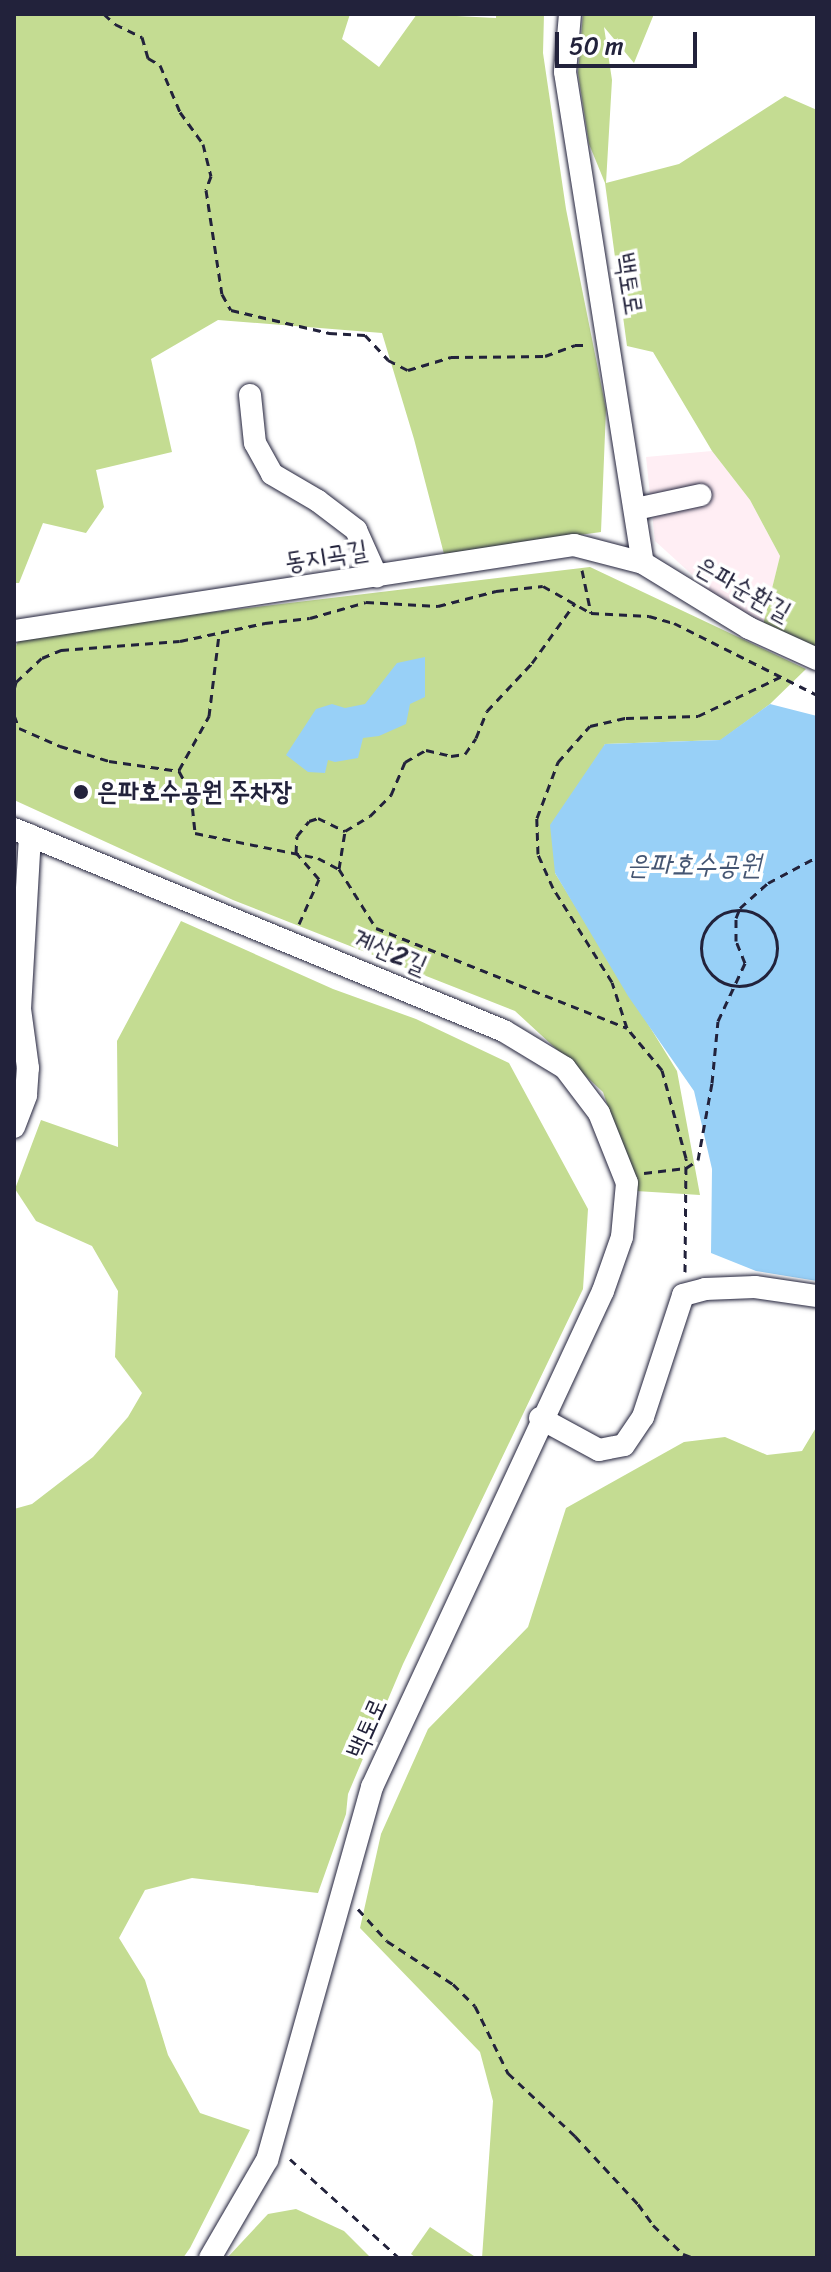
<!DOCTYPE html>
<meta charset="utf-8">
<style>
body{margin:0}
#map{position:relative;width:831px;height:2272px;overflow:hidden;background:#fff;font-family:Sriracha,"Poor Story",sans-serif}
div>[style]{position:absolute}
.built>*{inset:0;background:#ffeef4}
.green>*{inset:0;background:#c4dc92}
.water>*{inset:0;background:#98d0f7}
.path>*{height:3px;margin-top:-1.5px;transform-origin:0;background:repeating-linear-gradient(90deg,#22223b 0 8px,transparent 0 14px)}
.path>.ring{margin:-1.5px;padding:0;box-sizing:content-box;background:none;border:3px solid #22223b;border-radius:50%}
.roads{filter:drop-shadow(0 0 2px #22223b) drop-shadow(0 0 2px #22223b)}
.minor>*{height:22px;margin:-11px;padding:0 11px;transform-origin:11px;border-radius:11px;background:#fff}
.dots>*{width:22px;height:22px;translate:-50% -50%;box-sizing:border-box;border:4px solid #fff;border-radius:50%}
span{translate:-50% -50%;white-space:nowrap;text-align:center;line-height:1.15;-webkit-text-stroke:7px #fff;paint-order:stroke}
.street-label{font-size:26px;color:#22223b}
.poi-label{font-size:26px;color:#22223b;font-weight:700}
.left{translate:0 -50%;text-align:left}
.water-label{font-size:28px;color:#455673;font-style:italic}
.frame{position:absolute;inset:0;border:16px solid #22223b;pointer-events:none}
.scale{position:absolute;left:555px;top:32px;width:142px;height:36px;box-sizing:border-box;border:4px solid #22223b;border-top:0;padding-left:10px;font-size:24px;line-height:28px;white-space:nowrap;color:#22223b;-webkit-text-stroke:6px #fff;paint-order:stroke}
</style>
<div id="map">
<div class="built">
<i style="clip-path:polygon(712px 451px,750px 500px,780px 556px,763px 625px,710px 591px,655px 541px,646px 457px)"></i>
</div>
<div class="green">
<i style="clip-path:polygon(14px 14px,350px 14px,342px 39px,379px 67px,417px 14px,496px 18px,496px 14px,544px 14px,543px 53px,566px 209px,606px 409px,601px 532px,444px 554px,414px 439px,382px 333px,218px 320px,151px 359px,172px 452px,96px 470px,104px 507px,86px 533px,43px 523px,19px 583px,14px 583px)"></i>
<i style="clip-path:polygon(583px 14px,654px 14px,634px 63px,604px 27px,612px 80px,606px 183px,679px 164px,785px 96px,817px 110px,817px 647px,763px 625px,780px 556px,750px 500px,712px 451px,653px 352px,627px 346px,605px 183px,589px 144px,578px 73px)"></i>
<i style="clip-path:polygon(590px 567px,806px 669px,770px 704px,721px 740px,605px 744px,555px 873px,677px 1071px,700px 1195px,636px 1191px,603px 1092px,515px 1011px,233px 900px,14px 800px,14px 650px,21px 635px)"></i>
<i style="clip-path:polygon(181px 921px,333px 989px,416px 1019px,509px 1063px,588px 1209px,583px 1289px,403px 1664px,348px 1794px,346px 1814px,318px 1893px,192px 1878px,145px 1890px,119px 1938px,145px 1980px,168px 2055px,200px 2113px,250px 2130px,190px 2248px,183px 2258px,14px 2258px,14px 1509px,32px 1504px,93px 1457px,128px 1417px,142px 1393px,115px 1357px,118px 1291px,92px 1246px,36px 1221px,15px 1189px,41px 1120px,118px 1147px,117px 1041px)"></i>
<i style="clip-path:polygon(817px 1426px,817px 2258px,482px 2258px,493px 2101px,480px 2052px,360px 1928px,381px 1834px,428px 1729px,528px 1627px,566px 1508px,684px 1442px,725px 1437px,767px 1455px,802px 1451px)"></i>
<i style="clip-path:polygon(296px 2209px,344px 2231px,371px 2258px,227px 2258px,268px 2214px)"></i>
<i style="clip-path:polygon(430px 2227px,477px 2258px,416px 2258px,411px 2254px)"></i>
</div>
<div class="water">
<i style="clip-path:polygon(425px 657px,425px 697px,410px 704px,406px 724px,379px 736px,363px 738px,358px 758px,335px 762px,328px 760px,325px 773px,308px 772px,286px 755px,316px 709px,332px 704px,345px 708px,365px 704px,397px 663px)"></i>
<i style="clip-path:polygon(770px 704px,817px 716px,817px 1281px,756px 1271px,711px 1253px,712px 1169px,694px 1091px,628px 996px,555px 873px,550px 825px,605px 744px,720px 740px)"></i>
</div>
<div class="path">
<i style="left:104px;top:14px;width:15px;rotate:42deg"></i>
<i style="left:115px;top:24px;width:30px;rotate:26deg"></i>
<i style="left:142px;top:37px;width:22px;rotate:74deg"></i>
<i style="left:148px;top:58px;width:14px;rotate:30deg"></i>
<i style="left:160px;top:65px;width:51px;rotate:66.9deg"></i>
<i style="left:180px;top:112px;width:39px;rotate:54deg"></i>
<i style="left:203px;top:144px;width:33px;rotate:76deg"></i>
<i style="left:211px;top:176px;width:15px;rotate:110deg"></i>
<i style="left:206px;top:190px;width:105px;rotate:81.3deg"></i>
<i style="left:222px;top:294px;width:18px;rotate:61deg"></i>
<i style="left:231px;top:310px;width:101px;rotate:13.2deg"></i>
<i style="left:329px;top:333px;width:36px;rotate:3deg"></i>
<i style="left:365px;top:335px;width:34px;rotate:47deg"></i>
<i style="left:388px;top:360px;width:22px;rotate:27deg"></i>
<i style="left:408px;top:370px;width:45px;rotate:-16.8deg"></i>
<i style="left:451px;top:357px;width:94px;rotate:-0.6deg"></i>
<i style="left:545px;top:356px;width:32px;rotate:-20deg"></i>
<i style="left:575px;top:345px;width:12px"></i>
<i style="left:582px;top:570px;width:44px;rotate:78.2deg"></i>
<i style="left:14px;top:690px;width:8px;rotate:-76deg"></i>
<i style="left:16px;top:682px;width:35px;rotate:-43deg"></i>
<i style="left:42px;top:658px;width:21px;rotate:-23deg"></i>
<i style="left:61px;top:650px;width:119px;rotate:-4.3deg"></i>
<i style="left:180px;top:641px;width:87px;rotate:-12deg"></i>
<i style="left:265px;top:623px;width:45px;rotate:-6.3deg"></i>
<i style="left:310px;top:618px;width:58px;rotate:-15.9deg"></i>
<i style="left:366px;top:602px;width:72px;rotate:3.2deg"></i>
<i style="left:438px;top:606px;width:60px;rotate:-14.5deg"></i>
<i style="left:496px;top:591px;width:47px;rotate:-6.1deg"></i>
<i style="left:543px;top:586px;width:55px;rotate:29.4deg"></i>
<i style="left:591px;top:613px;width:58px;rotate:3deg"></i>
<i style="left:649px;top:616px;width:26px;rotate:16deg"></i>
<i style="left:674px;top:623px;width:160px;rotate:26.7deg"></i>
<i style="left:14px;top:715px;width:14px;rotate:69deg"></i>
<i style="left:19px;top:728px;width:45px;rotate:23.7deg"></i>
<i style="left:60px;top:746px;width:51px;rotate:17deg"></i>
<i style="left:109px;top:761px;width:71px;rotate:8.1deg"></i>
<i style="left:179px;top:771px;width:26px;rotate:62deg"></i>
<i style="left:191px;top:794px;width:39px;rotate:84deg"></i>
<i style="left:195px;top:833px;width:126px;rotate:11.5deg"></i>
<i style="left:318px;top:858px;width:24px;rotate:28deg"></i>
<i style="left:339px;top:869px;width:70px;rotate:57.9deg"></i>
<i style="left:376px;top:928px;width:270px;rotate:21.7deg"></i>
<i style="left:179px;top:770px;width:62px;rotate:-60.9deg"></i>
<i style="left:209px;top:716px;width:82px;rotate:-83deg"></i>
<i style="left:339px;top:869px;width:38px;rotate:-81deg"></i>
<i style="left:345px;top:831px;width:29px;rotate:-31deg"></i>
<i style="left:370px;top:816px;width:30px;rotate:-45deg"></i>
<i style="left:391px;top:795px;width:36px;rotate:-67deg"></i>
<i style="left:405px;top:762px;width:24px;rotate:-30deg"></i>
<i style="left:426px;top:750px;width:26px;rotate:13deg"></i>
<i style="left:451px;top:756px;width:14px;rotate:-8deg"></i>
<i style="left:465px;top:754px;width:19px;rotate:-55deg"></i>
<i style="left:476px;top:738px;width:29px;rotate:-68deg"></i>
<i style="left:487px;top:711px;width:66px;rotate:-46.8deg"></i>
<i style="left:532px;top:663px;width:74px;rotate:-54.4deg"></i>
<i class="ring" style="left:701px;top:910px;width:73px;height:73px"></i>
<i style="left:299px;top:924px;width:49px;rotate:-66deg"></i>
<i style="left:319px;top:879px;width:35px;rotate:-131deg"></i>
<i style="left:296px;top:853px;width:17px;rotate:-87deg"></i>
<i style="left:297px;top:836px;width:19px;rotate:-51deg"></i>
<i style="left:309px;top:821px;width:9px;rotate:-18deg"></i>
<i style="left:318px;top:818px;width:30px;rotate:26deg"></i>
<i style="left:644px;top:1173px;width:42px;rotate:-6.8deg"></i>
<i style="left:686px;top:1168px;width:14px;rotate:-34deg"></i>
<i style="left:698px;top:1160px;width:78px;rotate:-79.7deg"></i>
<i style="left:712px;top:1083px;width:62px;rotate:-84.5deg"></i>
<i style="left:718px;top:1021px;width:64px;rotate:-65deg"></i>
<i style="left:745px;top:963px;width:24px;rotate:-112deg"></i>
<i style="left:736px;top:941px;width:23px;rotate:-90deg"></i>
<i style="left:736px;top:918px;width:11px;rotate:-68deg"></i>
<i style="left:740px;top:908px;width:38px;rotate:-42deg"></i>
<i style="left:768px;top:883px;width:55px;rotate:-28deg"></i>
<i style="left:685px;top:1272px;width:114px;rotate:-89.5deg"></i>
<i style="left:686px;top:1158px;width:91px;rotate:-105.3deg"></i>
<i style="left:662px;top:1070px;width:55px;rotate:-129.8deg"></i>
<i style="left:627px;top:1028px;width:48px;rotate:-108.1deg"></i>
<i style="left:612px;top:982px;width:111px;rotate:-122.1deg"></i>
<i style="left:553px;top:888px;width:37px;rotate:-114deg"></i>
<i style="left:538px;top:854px;width:36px;rotate:-92deg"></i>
<i style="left:537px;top:818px;width:60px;rotate:-69.4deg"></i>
<i style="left:558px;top:762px;width:48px;rotate:-48.4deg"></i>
<i style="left:590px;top:726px;width:37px;rotate:-13deg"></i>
<i style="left:626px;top:718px;width:72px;rotate:-1.6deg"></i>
<i style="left:698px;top:716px;width:91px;rotate:-25.4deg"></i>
<i style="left:358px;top:1909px;width:43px;rotate:47.8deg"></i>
<i style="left:387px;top:1941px;width:79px;rotate:33.1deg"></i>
<i style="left:453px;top:1984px;width:31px;rotate:45deg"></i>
<i style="left:475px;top:2006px;width:75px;rotate:63.8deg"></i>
<i style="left:508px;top:2073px;width:92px;rotate:43.2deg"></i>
<i style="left:575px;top:2136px;width:93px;rotate:47.2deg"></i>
<i style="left:638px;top:2204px;width:26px;rotate:54deg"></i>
<i style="left:653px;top:2225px;width:42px;rotate:44deg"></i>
<i style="left:683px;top:2254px;width:12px;rotate:20deg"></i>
<i style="left:290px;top:2159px;width:147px;rotate:42.2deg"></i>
</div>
<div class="roads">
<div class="minor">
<i style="left:570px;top:14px;width:58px;rotate:94.9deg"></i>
<i style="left:565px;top:72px;width:497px;rotate:81deg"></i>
<i style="left:250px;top:395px;width:48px;rotate:84.1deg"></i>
<i style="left:255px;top:443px;width:35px;rotate:61deg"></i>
<i style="left:272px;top:474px;width:53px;rotate:30.4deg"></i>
<i style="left:318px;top:501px;width:48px;rotate:37.3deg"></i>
<i style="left:356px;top:530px;width:51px;rotate:65.9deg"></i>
<i style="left:636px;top:509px;width:66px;rotate:-12.2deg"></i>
<i style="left:14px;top:631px;width:567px;rotate:-8.73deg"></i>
<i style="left:574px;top:545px;width:71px;rotate:14.6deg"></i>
<i style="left:643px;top:563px;width:124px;rotate:31.5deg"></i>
<i style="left:749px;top:628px;width:75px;rotate:24.5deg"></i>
<i style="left:14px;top:829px;width:530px;rotate:22.4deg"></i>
<i style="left:504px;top:1031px;width:71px;rotate:31.2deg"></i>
<i style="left:565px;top:1068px;width:56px;rotate:52.9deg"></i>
<i style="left:599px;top:1113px;width:75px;rotate:68.2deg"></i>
<i style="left:627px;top:1183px;width:54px;rotate:95.3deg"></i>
<i style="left:622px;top:1237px;width:57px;rotate:109.4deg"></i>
<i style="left:603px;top:1291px;width:547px;rotate:114.97deg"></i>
<i style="left:372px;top:1787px;width:387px;rotate:105.7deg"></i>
<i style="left:267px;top:2160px;width:113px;rotate:120.2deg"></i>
<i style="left:14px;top:1127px;width:34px;rotate:-69deg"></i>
<i style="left:26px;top:1095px;width:27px;rotate:-86deg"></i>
<i style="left:28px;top:1068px;width:60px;rotate:-97.7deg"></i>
<i style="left:20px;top:1009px;width:174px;rotate:-86.7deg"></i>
<i style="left:540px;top:1418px;width:67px;rotate:28.5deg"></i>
<i style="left:599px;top:1450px;width:25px;rotate:-11deg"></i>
<i style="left:624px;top:1445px;width:34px;rotate:-56deg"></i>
<i style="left:643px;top:1417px;width:128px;rotate:-71.8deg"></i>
<i style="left:683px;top:1295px;width:23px;rotate:-15deg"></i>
<i style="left:705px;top:1289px;width:50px;rotate:-2.3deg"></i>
<i style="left:755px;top:1287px;width:63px;rotate:8.3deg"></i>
</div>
</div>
<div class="dots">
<i style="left:81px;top:792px;background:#22223b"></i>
</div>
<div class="street-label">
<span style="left:629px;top:284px;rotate:81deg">백토로</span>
<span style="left:326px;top:556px;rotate:-9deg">동지곡길</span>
<span style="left:743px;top:589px;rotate:29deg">은파순환길</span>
<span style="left:390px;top:952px;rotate:23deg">계산2길</span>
<span style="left:367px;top:1728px;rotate:-66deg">백토로</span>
</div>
<div class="poi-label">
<span class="left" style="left:97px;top:792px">은파호수공원 주차장</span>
</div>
<div class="water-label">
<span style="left:694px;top:865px">은파호수공원</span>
</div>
<div class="frame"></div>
<div class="scale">50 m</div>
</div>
